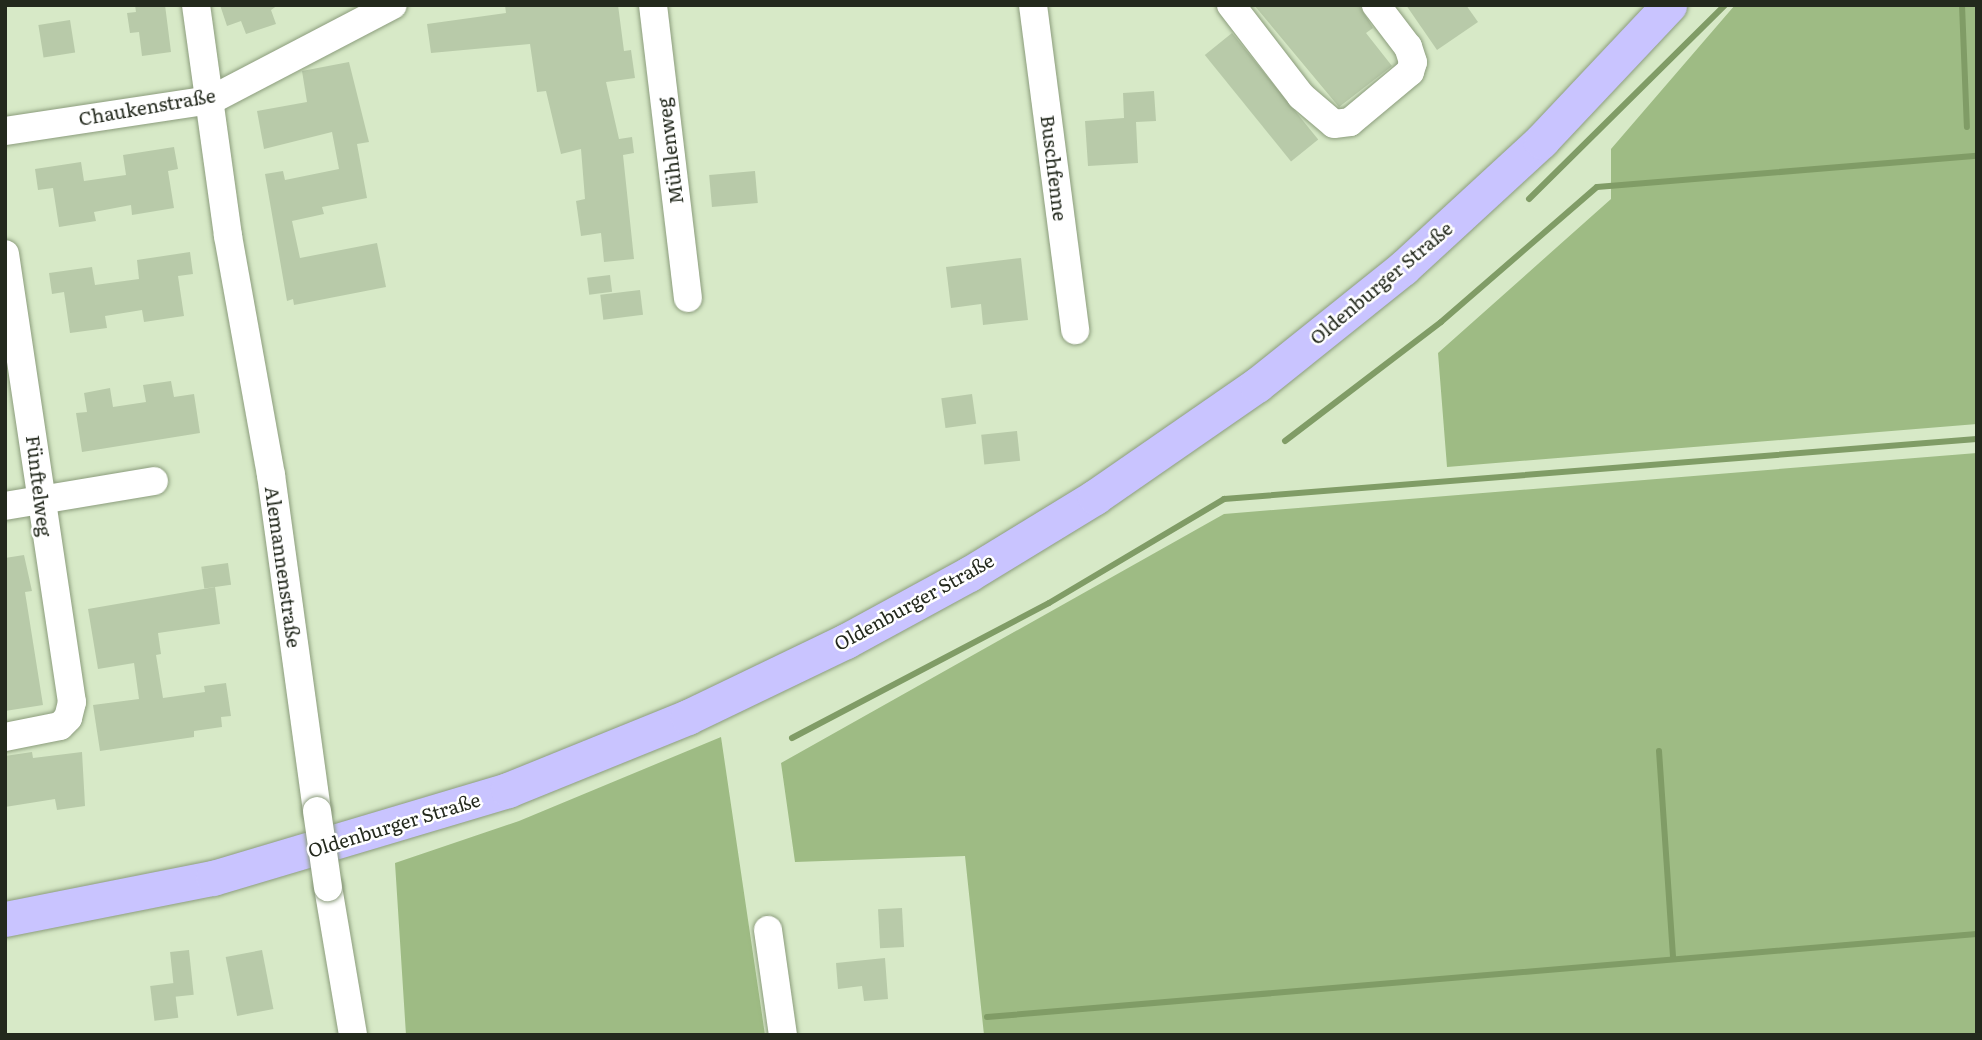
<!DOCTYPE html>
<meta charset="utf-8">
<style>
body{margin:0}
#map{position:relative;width:1982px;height:1040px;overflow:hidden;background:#d7e9c7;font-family:Literata,serif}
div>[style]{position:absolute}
.green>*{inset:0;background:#9ebb84}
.stream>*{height:6px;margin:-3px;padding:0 3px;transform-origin:3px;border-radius:3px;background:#809c66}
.building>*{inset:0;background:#b8caa9;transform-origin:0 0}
.roads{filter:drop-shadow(0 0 2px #8b9c7c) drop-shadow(0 0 2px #8b9c7c)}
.minor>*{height:28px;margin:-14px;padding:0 14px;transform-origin:14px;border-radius:14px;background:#fff}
.major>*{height:35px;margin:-17.5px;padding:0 17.5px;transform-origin:17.5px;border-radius:17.5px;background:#c9c4ff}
.bridges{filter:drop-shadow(0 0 2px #8b9c7c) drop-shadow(0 0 2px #8b9c7c)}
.minor-bridge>*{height:28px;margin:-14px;padding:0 14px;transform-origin:14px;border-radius:14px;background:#fff}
span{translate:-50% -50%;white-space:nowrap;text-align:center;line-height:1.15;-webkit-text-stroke:5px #fff;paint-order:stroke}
.street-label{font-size:19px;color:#23291d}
.frame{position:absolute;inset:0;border:7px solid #23291d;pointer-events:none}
</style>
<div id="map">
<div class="green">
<i style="clip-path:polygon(1735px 5px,1977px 5px,1977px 424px,1447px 467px,1438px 353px,1611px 199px,1611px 149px)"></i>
<i style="clip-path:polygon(1977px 453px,1977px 1035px,984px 1035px,965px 856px,795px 862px,781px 763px,1224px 514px)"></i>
<i style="clip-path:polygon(721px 737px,765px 1035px,406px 1035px,395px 863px,519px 821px)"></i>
</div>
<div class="stream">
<i style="left:1962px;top:5px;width:122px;rotate:87.7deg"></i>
<i style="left:1529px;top:199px;width:276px;rotate:-44.7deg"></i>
<i style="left:1285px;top:441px;width:196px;rotate:-37.3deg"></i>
<i style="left:1441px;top:322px;width:206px;rotate:-40.9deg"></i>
<i style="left:1597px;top:187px;width:381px;rotate:-4.7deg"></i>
<i style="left:792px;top:738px;width:290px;rotate:-27.7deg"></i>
<i style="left:1049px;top:603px;width:204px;rotate:-30.7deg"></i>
<i style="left:1224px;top:499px;width:755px;rotate:-4.56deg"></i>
<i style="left:1659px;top:751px;width:208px;rotate:86.1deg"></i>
<i style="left:987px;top:1017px;width:993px;rotate:-4.79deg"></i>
</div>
<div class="building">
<i style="clip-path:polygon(135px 5px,165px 5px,171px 52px,142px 56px,139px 32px,130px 33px,127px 13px,136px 12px)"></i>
<i style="clip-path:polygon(220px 5px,278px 5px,271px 10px,276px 24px,246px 34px,241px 21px,227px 26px)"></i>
<i style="clip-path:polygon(505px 5px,618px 5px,624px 51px,631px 50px,635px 78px,606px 82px,619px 139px,632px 137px,634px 153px,623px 155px,634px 259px,604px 262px,601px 233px,581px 236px,576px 201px,585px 199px,581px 149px,561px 154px,546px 91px,537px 92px,530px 44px,431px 53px,427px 24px,506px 13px)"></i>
<i style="clip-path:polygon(1254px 5px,1359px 5px,1373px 28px,1366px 33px,1392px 66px,1339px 107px)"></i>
<i style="clip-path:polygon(1406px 5px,1466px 5px,1478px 22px,1437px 50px)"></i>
<i style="left:70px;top:20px;width:33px;height:32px;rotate:81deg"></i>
<i style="left:1232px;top:33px;width:137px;height:35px;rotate:51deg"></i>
<i style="clip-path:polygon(349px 62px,369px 142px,357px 144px,367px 198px,322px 207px,324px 214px,292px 221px,300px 258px,377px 243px,386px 287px,294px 305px,293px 299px,287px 301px,265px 174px,283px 171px,285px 180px,339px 169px,332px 132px,264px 149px,257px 111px,307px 102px,302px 71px)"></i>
<i style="clip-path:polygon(1154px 91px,1156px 121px,1136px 122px,1138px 163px,1088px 166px,1085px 121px,1124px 118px,1123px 93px)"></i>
<i style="clip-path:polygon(174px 147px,178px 169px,168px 171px,174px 208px,132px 215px,131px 205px,94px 212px,96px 221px,59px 227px,53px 188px,38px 190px,35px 169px,81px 162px,84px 181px,126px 175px,123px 155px)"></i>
<i style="left:755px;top:171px;width:32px;height:46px;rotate:85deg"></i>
<i style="clip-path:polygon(190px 252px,193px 274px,178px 276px,184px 316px,144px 322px,142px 310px,105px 316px,107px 328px,70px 333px,64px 292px,52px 294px,49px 273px,92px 267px,95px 285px,139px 279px,137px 260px)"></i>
<i style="clip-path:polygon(1021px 258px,1028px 320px,983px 325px,981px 304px,951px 308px,946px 267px)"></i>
<i style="left:610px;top:275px;width:17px;height:23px;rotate:83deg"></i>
<i style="left:640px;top:290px;width:25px;height:40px;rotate:83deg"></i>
<i style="clip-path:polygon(171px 381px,174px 397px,194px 394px,200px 433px,82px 452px,76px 413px,87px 412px,84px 393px,110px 388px,113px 407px,146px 402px,143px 385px)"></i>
<i style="left:972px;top:394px;width:30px;height:31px;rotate:82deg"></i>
<i style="left:1017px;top:431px;width:30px;height:36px;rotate:84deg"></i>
<i style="clip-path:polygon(24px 555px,32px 591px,25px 592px,43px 705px,5px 711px,5px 558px)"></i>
<i style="left:228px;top:563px;width:22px;height:27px;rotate:82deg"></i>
<i style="clip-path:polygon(215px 587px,220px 624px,158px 633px,161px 654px,156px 655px,163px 698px,205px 692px,204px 686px,226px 683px,231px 716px,221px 717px,222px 727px,194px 731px,194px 737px,100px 751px,93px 705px,139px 699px,134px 663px,98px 669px,88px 609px)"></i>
<i style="clip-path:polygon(32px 752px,33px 758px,82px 752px,85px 806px,57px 810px,55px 799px,5px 807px,5px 756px)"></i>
<i style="left:902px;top:908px;width:39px;height:24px;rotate:87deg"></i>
<i style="left:189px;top:950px;width:45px;height:19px;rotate:84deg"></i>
<i style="left:262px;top:950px;width:60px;height:37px;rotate:79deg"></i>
<i style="clip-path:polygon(885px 958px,888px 999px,864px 1001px,862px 986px,838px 989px,836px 963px)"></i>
<i style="left:174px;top:983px;width:35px;height:24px;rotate:83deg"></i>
</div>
<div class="roads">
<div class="minor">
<i style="left:196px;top:5px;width:233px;rotate:82.1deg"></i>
<i style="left:228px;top:236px;width:243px;rotate:79.8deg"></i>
<i style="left:271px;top:475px;width:339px;rotate:82.2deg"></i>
<i style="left:653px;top:5px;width:295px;rotate:83.2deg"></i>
<i style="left:1033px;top:5px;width:328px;rotate:82.6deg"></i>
<i style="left:1231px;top:5px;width:115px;rotate:52.4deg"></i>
<i style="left:1301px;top:96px;width:43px;rotate:40.3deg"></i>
<i style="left:1334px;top:124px;width:16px;rotate:-7deg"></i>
<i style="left:1350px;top:122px;width:78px;rotate:-39.8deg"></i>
<i style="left:1410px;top:72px;width:10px;rotate:-73deg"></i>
<i style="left:1413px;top:62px;width:16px;rotate:-108deg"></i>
<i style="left:1408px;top:47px;width:53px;rotate:-127.3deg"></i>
<i style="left:5px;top:131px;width:208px;rotate:-8.6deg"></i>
<i style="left:211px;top:100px;width:205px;rotate:-27.6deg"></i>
<i style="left:5px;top:254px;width:453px;rotate:81.5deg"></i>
<i style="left:72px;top:702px;width:16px;rotate:104deg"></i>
<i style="left:68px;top:718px;width:11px;rotate:135deg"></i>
<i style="left:60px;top:726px;width:56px;rotate:168.7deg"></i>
<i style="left:5px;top:506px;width:151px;rotate:-9.5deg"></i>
<i style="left:328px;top:887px;width:150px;rotate:80.4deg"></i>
<i style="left:768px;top:930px;width:106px;rotate:81.9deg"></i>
</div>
<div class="major">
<i style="left:5px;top:919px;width:212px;rotate:-11.2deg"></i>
<i style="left:213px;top:878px;width:308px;rotate:-16.6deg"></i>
<i style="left:508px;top:790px;width:194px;rotate:-22.1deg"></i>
<i style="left:688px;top:717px;width:175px;rotate:-25.7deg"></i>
<i style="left:846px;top:641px;width:140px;rotate:-28.6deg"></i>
<i style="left:969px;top:574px;width:148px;rotate:-31.4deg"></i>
<i style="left:1095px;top:497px;width:197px;rotate:-34.7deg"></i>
<i style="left:1257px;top:385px;width:187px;rotate:-38.7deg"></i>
<i style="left:1403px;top:268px;width:188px;rotate:-42.6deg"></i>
<i style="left:1541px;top:141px;width:187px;rotate:-46.7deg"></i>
</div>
</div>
<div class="bridges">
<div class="minor-bridge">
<i style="left:317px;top:811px;width:77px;rotate:81.8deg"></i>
</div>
</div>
<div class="street-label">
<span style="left:147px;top:107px;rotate:-10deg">Chaukenstraße</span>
<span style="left:670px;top:151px;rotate:-97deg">Mühlenweg</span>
<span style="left:1054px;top:168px;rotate:83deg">Buschfenne</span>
<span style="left:1381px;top:283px;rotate:-40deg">Oldenburger Straße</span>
<span style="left:39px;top:486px;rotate:83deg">Fünftelweg</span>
<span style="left:283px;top:567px;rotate:82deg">Alemannenstraße</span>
<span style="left:914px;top:602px;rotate:-29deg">Oldenburger Straße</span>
<span style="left:394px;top:825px;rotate:-17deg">Oldenburger Straße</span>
</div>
<div class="frame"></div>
</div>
